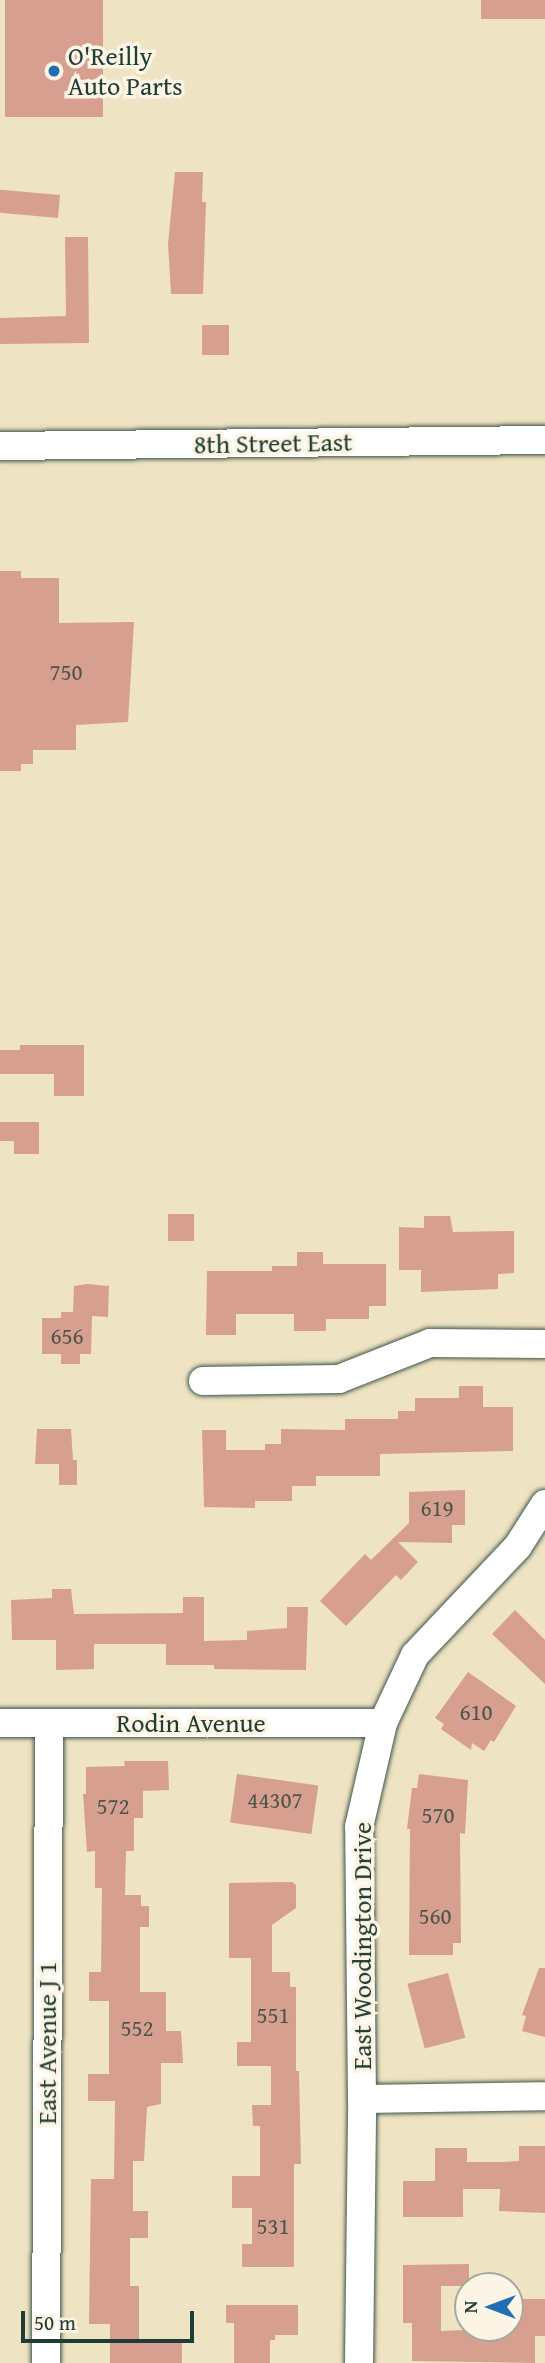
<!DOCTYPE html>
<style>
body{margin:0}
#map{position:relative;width:545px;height:2363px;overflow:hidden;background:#eee3c3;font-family:"Gentium Book Plus",serif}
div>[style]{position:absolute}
.building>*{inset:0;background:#d79f8f;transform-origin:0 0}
.roads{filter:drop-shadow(0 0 2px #3e5649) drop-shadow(0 0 2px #3e5649)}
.minor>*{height:28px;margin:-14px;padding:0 14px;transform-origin:14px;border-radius:14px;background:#fff}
.dots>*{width:19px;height:19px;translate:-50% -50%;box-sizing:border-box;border:4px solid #fcf5e5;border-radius:50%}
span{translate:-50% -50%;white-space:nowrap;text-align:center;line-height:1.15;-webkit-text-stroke:7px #fcf5e5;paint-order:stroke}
.number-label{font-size:23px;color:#4d564b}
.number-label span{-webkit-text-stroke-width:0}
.poi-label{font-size:26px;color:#1f3d34}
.left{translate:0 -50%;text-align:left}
.street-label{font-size:26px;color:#1f3d34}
.north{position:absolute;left:454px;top:2272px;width:70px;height:70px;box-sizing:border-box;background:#fcf5e5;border:2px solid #a4ab9e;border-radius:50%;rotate:270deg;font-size:19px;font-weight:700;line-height:28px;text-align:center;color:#1f3d34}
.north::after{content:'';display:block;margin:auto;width:24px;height:32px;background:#1f6fb2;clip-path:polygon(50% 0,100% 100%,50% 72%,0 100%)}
.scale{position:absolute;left:21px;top:2311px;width:173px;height:32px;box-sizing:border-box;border:4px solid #1f3d34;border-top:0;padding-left:9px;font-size:21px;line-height:24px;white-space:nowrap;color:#1f3d34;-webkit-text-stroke:5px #fcf5e5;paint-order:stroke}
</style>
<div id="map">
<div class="building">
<i style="left:5px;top:0;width:98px;height:117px"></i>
<i style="left:481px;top:0;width:64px;height:19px"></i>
<i style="clip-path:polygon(175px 172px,203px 172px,202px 202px,206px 202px,203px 294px,171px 294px,168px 244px)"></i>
<i style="left:60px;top:195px;width:23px;height:60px;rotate:95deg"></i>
<i style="clip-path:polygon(65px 237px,88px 237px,89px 343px,0 344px,0 318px,66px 316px)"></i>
<i style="left:202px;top:325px;width:27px;height:30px"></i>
<i style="clip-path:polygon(0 571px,21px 571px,21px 578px,59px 578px,59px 623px,134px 622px,128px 722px,76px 725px,76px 750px,33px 750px,33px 764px,21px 764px,21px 771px,0 771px)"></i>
<i style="clip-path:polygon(20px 1045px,84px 1045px,84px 1096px,54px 1096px,54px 1074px,0 1074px,0 1050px,20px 1050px)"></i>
<i style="clip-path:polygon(0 1122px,39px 1122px,39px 1154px,14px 1154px,14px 1141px,0 1141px)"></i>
<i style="left:168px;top:1214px;width:26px;height:27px"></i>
<i style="clip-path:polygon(424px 1216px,450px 1216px,453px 1232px,514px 1231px,514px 1273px,498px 1274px,498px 1289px,421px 1292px,421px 1270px,399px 1270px,399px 1227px,424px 1228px)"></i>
<i style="clip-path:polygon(297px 1252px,323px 1252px,323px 1264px,386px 1264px,386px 1306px,369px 1306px,369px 1319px,326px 1319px,326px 1331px,294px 1331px,294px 1314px,236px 1314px,236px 1335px,206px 1335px,207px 1271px,272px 1271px,272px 1266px,297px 1266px)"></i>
<i style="clip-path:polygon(87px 1284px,109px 1286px,108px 1317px,92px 1316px,91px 1354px,80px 1354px,80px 1364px,61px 1364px,61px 1354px,42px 1354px,42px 1318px,61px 1318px,61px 1312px,73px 1312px,74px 1286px)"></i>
<i style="clip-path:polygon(459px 1386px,483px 1386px,483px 1407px,513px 1407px,513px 1451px,380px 1454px,380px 1476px,316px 1476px,316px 1486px,292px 1486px,292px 1501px,255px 1501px,255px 1508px,204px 1507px,202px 1430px,226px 1430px,226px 1450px,265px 1450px,265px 1444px,281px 1444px,281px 1429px,345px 1430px,345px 1419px,398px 1419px,398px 1411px,415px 1411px,415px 1398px,459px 1398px)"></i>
<i style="clip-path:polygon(37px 1429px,71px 1429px,73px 1460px,77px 1460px,77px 1485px,59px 1485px,59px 1464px,35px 1464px)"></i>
<i style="clip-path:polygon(465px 1490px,465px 1525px,452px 1525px,452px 1543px,398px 1542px,418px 1562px,401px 1580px,396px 1575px,346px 1626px,320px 1601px,365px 1554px,371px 1560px,409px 1523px,409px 1492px)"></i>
<i style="clip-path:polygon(52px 1589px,71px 1589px,74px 1614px,183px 1613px,183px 1597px,204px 1597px,204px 1641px,247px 1640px,247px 1631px,287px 1628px,287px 1607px,308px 1607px,306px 1670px,214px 1669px,214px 1665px,166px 1665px,166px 1644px,94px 1644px,94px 1669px,56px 1670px,56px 1640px,12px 1640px,11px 1600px,52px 1598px)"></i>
<i style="clip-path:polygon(515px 1610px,545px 1640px,545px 1684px,492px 1634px)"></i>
<i style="clip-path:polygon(468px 1672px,516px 1706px,494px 1742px,491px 1740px,484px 1751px,472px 1743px,471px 1750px,441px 1729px,444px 1724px,435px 1718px)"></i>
<i style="clip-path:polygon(124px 1761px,168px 1761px,169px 1790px,143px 1791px,143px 1818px,134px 1818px,134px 1851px,126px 1851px,125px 1895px,141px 1895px,141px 1906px,149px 1906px,149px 1927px,140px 1927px,140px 1992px,166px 1992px,166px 2031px,181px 2031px,183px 2063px,161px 2063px,161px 2104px,147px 2107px,144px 2161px,133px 2161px,133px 2211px,148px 2211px,148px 2238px,130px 2238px,130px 2286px,139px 2286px,139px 2340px,182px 2341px,182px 2363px,110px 2363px,110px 2324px,89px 2324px,91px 2179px,114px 2179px,115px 2101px,88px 2101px,88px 2074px,109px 2074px,109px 2001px,89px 2001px,89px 1972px,101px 1972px,102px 1888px,95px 1888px,95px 1851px,87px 1852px,83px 1794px,86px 1794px,86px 1767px,125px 1766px)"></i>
<i style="left:237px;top:1774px;width:82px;height:49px;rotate:8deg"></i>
<i style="clip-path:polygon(419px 1774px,468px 1780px,465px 1834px,460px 1833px,461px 1943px,453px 1943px,453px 1955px,409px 1955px,410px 1829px,407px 1829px,412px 1788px,417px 1788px)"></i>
<i style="clip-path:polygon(292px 1882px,296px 1885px,296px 1908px,272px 1925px,272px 1972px,290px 1972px,290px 1987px,296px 1987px,296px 2071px,299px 2071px,301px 2164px,294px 2164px,294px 2267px,242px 2267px,242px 2244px,252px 2244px,252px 2208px,232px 2208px,232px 2176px,260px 2176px,260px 2126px,253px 2126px,252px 2105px,271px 2105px,271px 2066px,237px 2066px,237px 2042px,251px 2042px,251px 1958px,229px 1958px,229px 1883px)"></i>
<i style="clip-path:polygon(539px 1968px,545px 1968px,545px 2037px,522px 2031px,526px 2016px,522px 2015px)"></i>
<i style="left:448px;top:1973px;width:67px;height:42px;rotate:75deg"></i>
<i style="clip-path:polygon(519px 2146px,545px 2146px,545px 2213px,499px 2211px,500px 2189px,463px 2189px,463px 2217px,403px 2217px,403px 2181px,435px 2181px,435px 2148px,467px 2148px,467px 2162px,503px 2162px,519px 2161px)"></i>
<i style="clip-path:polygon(469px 2264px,469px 2286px,441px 2286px,441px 2331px,510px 2328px,510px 2299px,545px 2299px,545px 2336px,535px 2336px,535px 2363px,412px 2361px,412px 2323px,403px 2323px,403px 2265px)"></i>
<i style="clip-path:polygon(226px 2305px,298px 2305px,298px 2335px,275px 2335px,275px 2340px,270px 2340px,270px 2363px,234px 2363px,234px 2323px,226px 2323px)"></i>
</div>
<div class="roads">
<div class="minor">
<i style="left:0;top:446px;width:545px;rotate:-0.63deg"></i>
<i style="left:203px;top:1381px;width:136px;rotate:-0.8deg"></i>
<i style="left:339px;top:1379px;width:98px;rotate:-21.6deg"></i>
<i style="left:430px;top:1343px;width:115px;rotate:0.5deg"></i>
<i style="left:0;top:1723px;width:383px"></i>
<i style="left:362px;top:2099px;width:183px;rotate:-0.9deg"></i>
<i style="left:46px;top:2363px;width:639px;rotate:-89.73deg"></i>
<i style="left:359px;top:2363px;width:264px;rotate:-89.3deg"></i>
<i style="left:362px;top:2099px;width:272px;rotate:-90.6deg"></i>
<i style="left:359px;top:1827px;width:107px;rotate:-77deg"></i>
<i style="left:383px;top:1723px;width:75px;rotate:-64.8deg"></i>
<i style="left:415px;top:1655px;width:150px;rotate:-46.6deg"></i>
<i style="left:518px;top:1546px;width:50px;rotate:-57.3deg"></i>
</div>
</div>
<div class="dots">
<i style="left:54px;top:71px;background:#1f6fb2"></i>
</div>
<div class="number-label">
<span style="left:66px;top:672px">750</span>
<span style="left:67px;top:1336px">656</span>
<span style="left:437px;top:1508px">619</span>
<span style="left:476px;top:1712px">610</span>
<span style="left:275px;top:1800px">44307</span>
<span style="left:113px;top:1806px">572</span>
<span style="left:438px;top:1815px">570</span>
<span style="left:435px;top:1916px">560</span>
<span style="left:273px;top:2015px">551</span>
<span style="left:137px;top:2028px">552</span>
<span style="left:273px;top:2226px">531</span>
</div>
<div class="poi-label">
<span class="left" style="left:68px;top:71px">O'Reilly<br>Auto Parts</span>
</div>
<div class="street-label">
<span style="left:273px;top:443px;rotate:-1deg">8th Street East</span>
<span style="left:191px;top:1723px">Rodin Avenue</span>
<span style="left:362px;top:1946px;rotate:-90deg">East Woodington Drive</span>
<span style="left:47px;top:2043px;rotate:-90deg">East Avenue J 1</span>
</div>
<div class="north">N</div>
<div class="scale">50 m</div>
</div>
